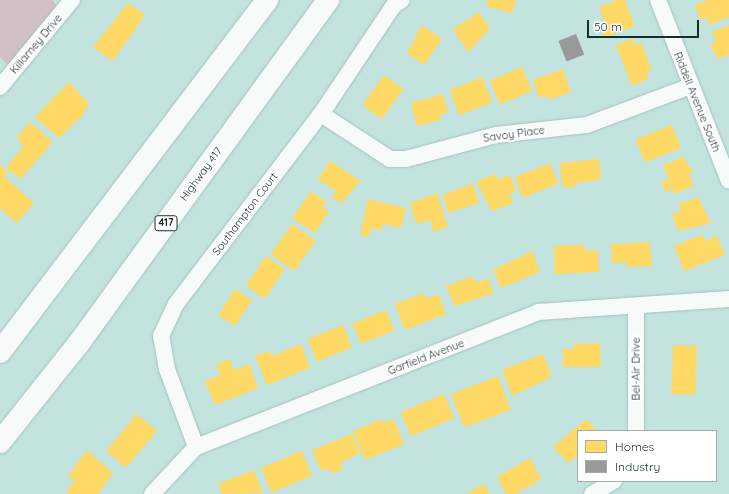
<!DOCTYPE html>
<style>
body{margin:0}
#map{position:relative;width:729px;height:494px;overflow:hidden;background:#c2e3de;font-family:Quicksand,sans-serif}
div>[style]{position:absolute}
.green>*{inset:0;background:#d0c1c5}
.homes>*{inset:0;background:#ffd966;transform-origin:0 0}
.industry>*{inset:0;background:#999;transform-origin:0 0}
.roads{filter:drop-shadow(0 0 1px #a5c0bc) drop-shadow(0 0 1px #a5c0bc)}
.minor>*{height:16px;margin:-8px;padding:0 8px;transform-origin:8px;border-radius:8px;background:#f6fbfa}
.highway>*{height:22px;margin:-11px;padding:0 11px;transform-origin:11px;border-radius:11px;background:#f6fbfa}
span{translate:-50% -50%;white-space:nowrap;text-align:center;line-height:1.15;-webkit-text-stroke:4px #fff;paint-order:stroke}
.shield-label span{padding:1px 3px;background:#fff;border:1px solid;border-radius:3px;-webkit-text-stroke-width:0}
.shield-label{font-size:10px;color:#172f2c;font-weight:700}
.street-label{font-size:11px;color:#172f2c}
.legend{position:absolute;left:577px;top:430px;width:140px;height:52px;box-sizing:border-box;background:#fff;border:1px solid #a2acab;margin:0;padding:5px 7px;list-style:none;font-size:12px;color:#172f2c}
.legend li{display:flex;align-items:center;gap:8px;height:20px}
.legend b{width:20px;border:1px solid #a2acab}
.scale{position:absolute;left:587px;top:20px;width:112px;height:18px;box-sizing:border-box;border:2px solid #172f2c;border-top:0;padding-left:5px;font-size:12px;line-height:14px;white-space:nowrap;color:#172f2c;-webkit-text-stroke:3px #fff;paint-order:stroke}
</style>
<div id="map">
<div class="green">
<i style="clip-path:polygon(0 0,53px 0,57px 8px,8px 65px,0 57px)"></i>
</div>
<div class="homes">
<i style="clip-path:polygon(488px 0,516px 0,512px 13px,486px 6px)"></i>
<i style="clip-path:polygon(617px 0,625px 0,635px 26px,604px 38px,600px 28px,606px 26px,599px 7px)"></i>
<i style="clip-path:polygon(708px 0,729px 0,729px 17px,709px 25px,706px 17px,700px 20px,695px 5px)"></i>
<i style="clip-path:polygon(128px 3px,145px 15px,113px 61px,93px 47px)"></i>
<i style="clip-path:polygon(479px 12px,490px 29px,468px 52px,453px 29px)"></i>
<i style="clip-path:polygon(422px 25px,442px 39px,424px 65px,407px 53px)"></i>
<i style="clip-path:polygon(729px 25px,729px 55px,718px 59px,710px 45px,716px 42px,712px 32px)"></i>
<i style="clip-path:polygon(633px 39px,635px 45px,641px 42px,652px 71px,646px 73px,648px 79px,632px 86px,616px 45px)"></i>
<i style="left:522px;top:67px;width:26px;height:35px;rotate:67deg"></i>
<i style="clip-path:polygon(563px 69px,571px 92px,549px 100px,547px 95px,539px 98px,533px 80px)"></i>
<i style="left:384px;top:75px;width:24px;height:37px;rotate:36deg"></i>
<i style="left:482px;top:77px;width:27px;height:35px;rotate:68deg"></i>
<i style="clip-path:polygon(69px 82px,89px 104px,82px 116px,59px 138px,35px 117px)"></i>
<i style="clip-path:polygon(443px 94px,448px 112px,440px 115px,441px 120px,417px 126px,411px 103px)"></i>
<i style="clip-path:polygon(30px 122px,53px 142px,20px 179px,6px 167px,23px 147px,17px 137px)"></i>
<i style="left:672px;top:125px;width:25px;height:39px;rotate:69deg"></i>
<i style="clip-path:polygon(683px 157px,693px 172px,689px 174px,694px 186px,674px 194px,672px 189px,665px 192px,661px 182px,669px 179px,663px 165px)"></i>
<i style="clip-path:polygon(599px 159px,601px 180px,575px 183px,576px 187px,566px 188px,562px 184px,560px 163px)"></i>
<i style="clip-path:polygon(330px 161px,361px 181px,341px 203px,332px 197px,336px 191px,318px 179px)"></i>
<i style="left:550px;top:163px;width:22px;height:38px;rotate:68deg"></i>
<i style="clip-path:polygon(0 165px,8px 172px,4px 176px,34px 203px,17px 223px,0 208px)"></i>
<i style="clip-path:polygon(496px 174px,498px 180px,510px 175px,516px 191px,509px 194px,513px 203px,492px 211px,476px 181px)"></i>
<i style="clip-path:polygon(473px 183px,479px 203px,448px 213px,443px 195px)"></i>
<i style="clip-path:polygon(311px 191px,327px 202px,323px 208px,329px 212px,315px 233px,292px 218px)"></i>
<i style="clip-path:polygon(437px 193px,448px 227px,433px 232px,430px 220px,416px 224px,410px 203px)"></i>
<i style="clip-path:polygon(698px 197px,711px 223px,678px 231px,672px 214px,681px 211px,678px 204px)"></i>
<i style="clip-path:polygon(368px 199px,406px 208px,401px 228px,383px 224px,381px 231px,371px 228px,369px 237px,360px 235px)"></i>
<i style="left:292px;top:224px;width:29px;height:37px;rotate:35deg"></i>
<i style="clip-path:polygon(702px 235px,705px 241px,717px 236px,725px 255px,684px 271px,674px 246px)"></i>
<i style="clip-path:polygon(650px 242px,652px 266px,626px 267px,626px 262px,612px 263px,611px 244px)"></i>
<i style="clip-path:polygon(585px 245px,585px 251px,598px 250px,599px 272px,555px 274px,554px 246px)"></i>
<i style="clip-path:polygon(532px 251px,540px 272px,501px 288px,493px 270px)"></i>
<i style="left:266px;top:256px;width:23px;height:36px;rotate:34deg"></i>
<i style="clip-path:polygon(472px 276px,475px 283px,488px 278px,494px 293px,455px 306px,446px 286px)"></i>
<i style="left:235px;top:289px;width:20px;height:31px;rotate:33deg"></i>
<i style="clip-path:polygon(424px 293px,426px 299px,438px 294px,446px 314px,405px 330px,395px 304px)"></i>
<i style="left:386px;top:310px;width:22px;height:36px;rotate:68deg"></i>
<i style="left:343px;top:325px;width:24px;height:38px;rotate:68deg"></i>
<i style="clip-path:polygon(600px 343px,601px 367px,563px 367px,563px 349px,574px 349px,574px 344px)"></i>
<i style="clip-path:polygon(301px 344px,310px 368px,267px 385px,255px 356px,270px 351px,272px 356px)"></i>
<i style="left:673px;top:345px;width:24px;height:49px;rotate:2deg"></i>
<i style="clip-path:polygon(543px 354px,551px 374px,548px 379px,512px 396px,502px 370px)"></i>
<i style="clip-path:polygon(230px 359px,234px 370px,249px 364px,258px 388px,215px 405px,205px 381px,220px 375px,216px 364px)"></i>
<i style="left:498px;top:376px;width:36px;height:50px;rotate:69deg"></i>
<i style="left:444px;top:394px;width:26px;height:47px;rotate:67deg"></i>
<i style="left:137px;top:414px;width:26px;height:48px;rotate:40deg"></i>
<i style="clip-path:polygon(382px 419px,383px 423px,394px 419px,404px 444px,365px 460px,353px 431px)"></i>
<i style="clip-path:polygon(586px 419px,597px 431px,578px 431px,578px 454px,569px 463px,553px 447px)"></i>
<i style="clip-path:polygon(352px 434px,360px 453px,341px 463px,343px 469px,331px 474px,329px 468px,321px 471px,312px 450px)"></i>
<i style="clip-path:polygon(87px 450px,113px 473px,98px 494px,70px 494px,66px 491px,75px 481px,68px 476px)"></i>
<i style="left:302px;top:451px;width:27px;height:44px;rotate:68deg"></i>
<i style="clip-path:polygon(530px 458px,541px 479px,516px 494px,506px 494px,497px 477px)"></i>
<i style="clip-path:polygon(254px 470px,263px 493px,222px 494px,218px 484px)"></i>
<i style="clip-path:polygon(484px 484px,490px 494px,466px 494px)"></i>
</div>
<div class="industry">
<i style="left:576px;top:34px;width:22px;height:19px;rotate:68deg"></i>
</div>
<div class="roads">
<div class="minor">
<i style="left:658px;top:0;width:194px;rotate:68.6deg"></i>
<i style="left:0;top:87px;width:113px;rotate:-50.4deg"></i>
<i style="left:321px;top:114px;width:82px;rotate:33.1deg"></i>
<i style="left:390px;top:159px;width:16px"></i>
<i style="left:406px;top:159px;width:93px;rotate:-14.9deg"></i>
<i style="left:496px;top:135px;width:92px;rotate:-6.3deg"></i>
<i style="left:587px;top:125px;width:111px;rotate:-20.6deg"></i>
<i style="left:636px;top:431px;width:125px;rotate:-90deg"></i>
<i style="left:196px;top:447px;width:83px;rotate:-110.4deg"></i>
<i style="left:167px;top:369px;width:34px;rotate:-100deg"></i>
<i style="left:161px;top:336px;width:35px;rotate:-65deg"></i>
<i style="left:176px;top:304px;width:239px;rotate:-52.7deg"></i>
<i style="left:321px;top:114px;width:131px;rotate:-56.2deg"></i>
<i style="left:394px;top:5px;width:9px;rotate:-32deg"></i>
<i style="left:152px;top:494px;width:64px;rotate:-46.9deg"></i>
<i style="left:196px;top:447px;width:369px;rotate:-21.5deg"></i>
<i style="left:539px;top:312px;width:190px;rotate:-3.9deg"></i>
<i style="left:592px;top:494px;width:26px;rotate:-31deg"></i>
</div>
<div class="highway">
<i style="left:0;top:352px;width:442px;rotate:-52.8deg"></i>
<i style="left:0;top:442px;width:127px;rotate:-51.4deg"></i>
<i style="left:79px;top:343px;width:424px;rotate:-54deg"></i>
</div>
</div>
<div class="shield-label">
<span style="left:166px;top:223px">417</span>
</div>
<div class="street-label">
<span style="left:36px;top:44px;rotate:-50deg">Killarney Drive</span>
<span style="left:697px;top:102px;rotate:68deg">Riddell Avenue South</span>
<span style="left:514px;top:134px;rotate:-8deg">Savoy Place</span>
<span style="left:201px;top:174px;rotate:-54deg">Highway 417</span>
<span style="left:245px;top:214px;rotate:-53deg">Southampton Court</span>
<span style="left:426px;top:357px;rotate:-21deg">Garfield Avenue</span>
<span style="left:636px;top:369px;rotate:-90deg">Bel-Air Drive</span>
</div>
<ul class="legend">
<li><b style="height:11px;background:#ffd966"></b>Homes</li>
<li><b style="height:11px;background:#999"></b>Industry</li>
</ul>
<div class="scale">50 m</div>
</div>
